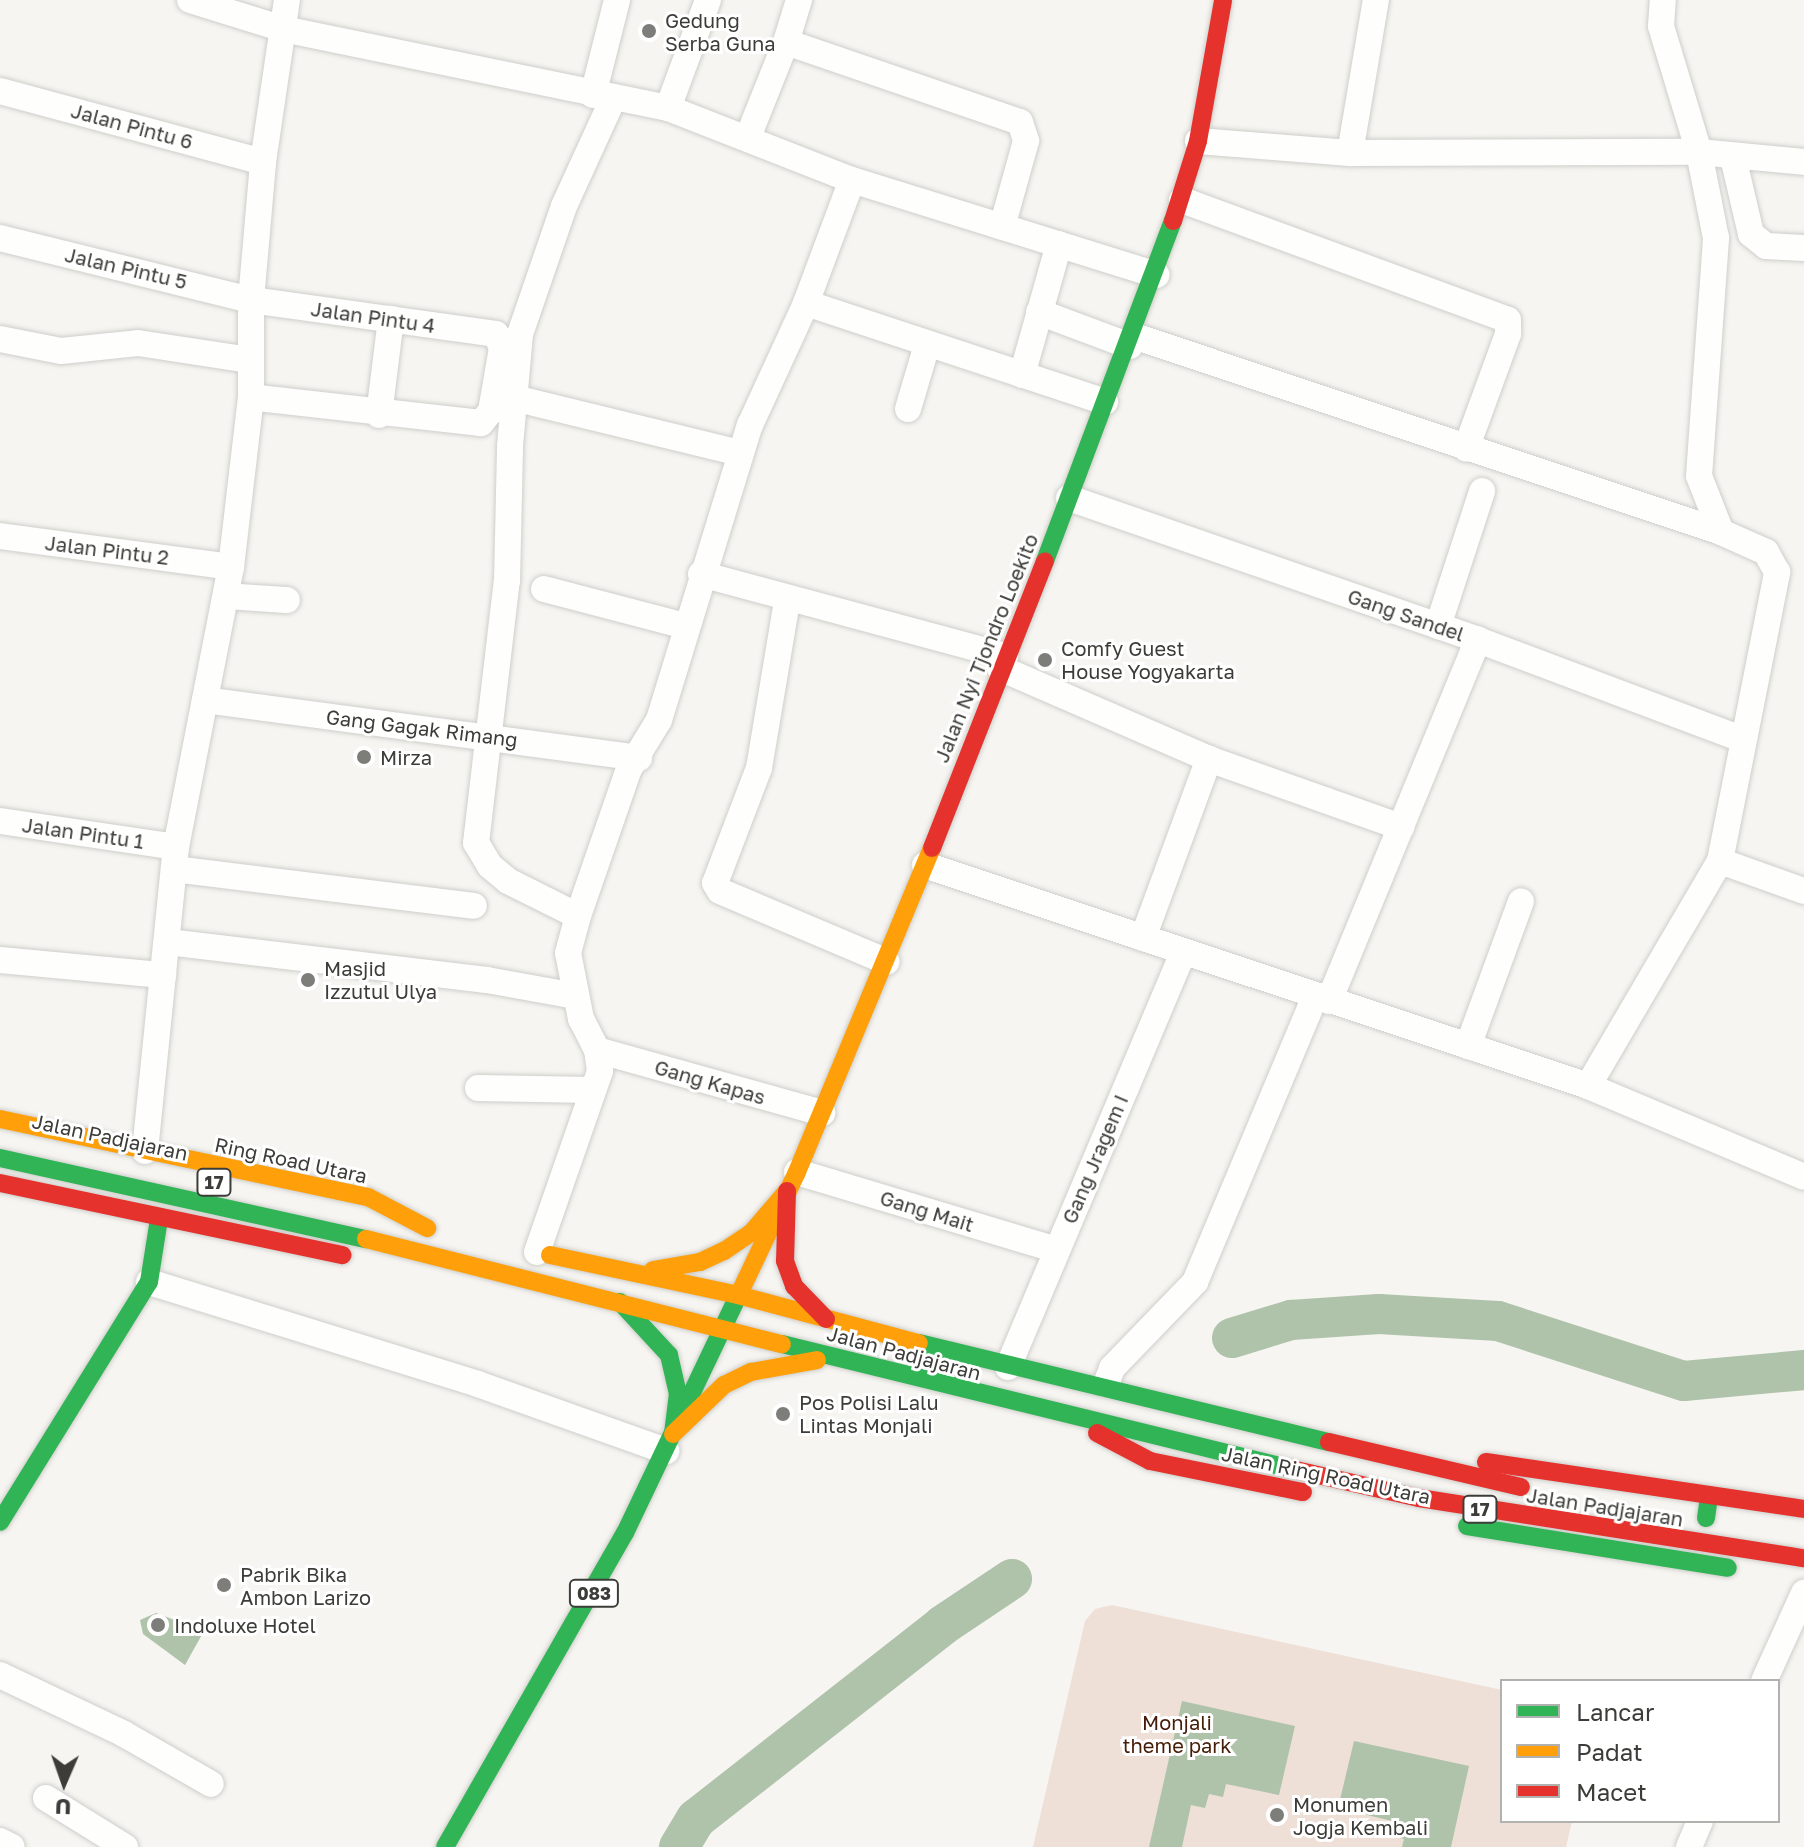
<!DOCTYPE html>
<style>
body{margin:0}
#map{position:relative;width:1804px;height:1847px;overflow:hidden;background:#f6f5f1;font-family:"Golos Text",sans-serif}
div>[style]{position:absolute}
.green>*{inset:0;background:#eedfd7}
.water>*{inset:0;background:#afc2aa}
.river>*{height:40px;margin:-20px;padding:0 20px;transform-origin:20px;border-radius:20px;background:#afc2aa}
.roads{filter:drop-shadow(0 0 2px #cececb) drop-shadow(0 0 2px #cececb)}
.street>*{height:26px;margin:-13px;padding:0 13px;transform-origin:13px;border-radius:13px;background:#fefefd}
.fast>*{height:18px;margin:-9px;padding:0 9px;transform-origin:9px;border-radius:9px;background:#30b455}
.slow>*{height:18px;margin:-9px;padding:0 9px;transform-origin:9px;border-radius:9px;background:#ff9f0a}
.jam>*{height:18px;margin:-9px;padding:0 9px;transform-origin:9px;border-radius:9px;background:#e5322d}
.dots>*{width:22px;height:22px;translate:-50% -50%;box-sizing:border-box;border:4px solid #fff;border-radius:50%}
span{translate:-50% -50%;white-space:nowrap;text-align:center;line-height:1.15;-webkit-text-stroke:6px #fff;paint-order:stroke}
.shield-label span{padding:2px 6px;background:#fff;border:2px solid;border-radius:6px;-webkit-text-stroke-width:0}
.shield-label{font-size:18px;color:#3c3c39;font-weight:700}
.poi-label{font-size:20px;color:#3c3c39}
.left{translate:0 -50%;text-align:left}
.street-label{font-size:20px;color:#3c3c39}
.park-label{font-size:20px;color:#451d07}
.legend{position:absolute;left:1500px;top:1679px;width:280px;height:144px;box-sizing:border-box;background:#fff;border:2px solid #b1b1b0;margin:0;padding:10px 14px;list-style:none;font-size:24px;color:#3c3c39}
.legend li{display:flex;align-items:center;gap:16px;height:40px}
.legend b{width:40px;border:2px solid #b1b1b0}
.north{position:absolute;left:24px;top:1743px;width:80px;height:80px;-webkit-text-stroke:6px #fff;paint-order:stroke;rotate:182deg;font-size:22px;font-weight:700;line-height:32px;text-align:center;color:#3c3c39}
.north::after{content:'';display:block;margin:auto;width:28px;height:36px;background:#3c3c39;clip-path:polygon(50% 0,100% 100%,50% 72%,0 100%)}
</style>
<div id="map">
<div class="green">
<i style="clip-path:polygon(1112px 1605px,1502px 1690px,1502px 1821px,1572px 1821px,1566px 1847px,1033px 1847px,1085px 1621px,1095px 1609px)"></i>
</div>
<div class="water">
<i style="clip-path:polygon(156px 1613px,204px 1631px,185px 1665px,143px 1634px,140px 1620px)"></i>
<i style="clip-path:polygon(1182px 1701px,1295px 1726px,1279px 1795px,1226px 1784px,1223px 1797px,1209px 1794px,1205px 1808px,1191px 1805px,1182px 1847px,1149px 1847px)"></i>
<i style="clip-path:polygon(1354px 1741px,1469px 1766px,1451px 1847px,1402px 1847px,1404px 1839px,1389px 1835px,1392px 1821px,1338px 1808px)"></i>
</div>
<div class="river">
<i style="left:1232px;top:1338px;width:62px;rotate:-17deg"></i>
<i style="left:1291px;top:1320px;width:88px;rotate:-3.9deg"></i>
<i style="left:1379px;top:1314px;width:119px;rotate:3.4deg"></i>
<i style="left:1498px;top:1321px;width:195px;rotate:17.9deg"></i>
<i style="left:1684px;top:1381px;width:121px;rotate:-5.2deg"></i>
<i style="left:679px;top:1847px;width:33px;rotate:-59deg"></i>
<i style="left:696px;top:1819px;width:314px;rotate:-38.1deg"></i>
<i style="left:943px;top:1625px;width:83px;rotate:-33.7deg"></i>
</div>
<div class="roads">
<div class="street">
<i style="left:190px;top:0;width:97px;rotate:17.3deg"></i>
<i style="left:283px;top:29px;width:393px;rotate:11.6deg"></i>
<i style="left:668px;top:108px;width:198px;rotate:21.4deg"></i>
<i style="left:852px;top:180px;width:319px;rotate:17.3deg"></i>
<i style="left:786px;top:42px;width:44px;rotate:-72.8deg"></i>
<i style="left:0;top:91px;width:272px;rotate:15.1deg"></i>
<i style="left:593px;top:95px;width:98px;rotate:-75.8deg"></i>
<i style="left:668px;top:108px;width:115px;rotate:-69.7deg"></i>
<i style="left:748px;top:137px;width:102px;rotate:-68.2deg"></i>
<i style="left:786px;top:42px;width:247px;rotate:18.9deg"></i>
<i style="left:1020px;top:122px;width:20px;rotate:72deg"></i>
<i style="left:1026px;top:141px;width:89px;rotate:105.6deg"></i>
<i style="left:1198px;top:141px;width:152px;rotate:4.5deg"></i>
<i style="left:1350px;top:153px;width:349px;rotate:-0.2deg"></i>
<i style="left:1699px;top:152px;width:105px;rotate:5.4deg"></i>
<i style="left:1350px;top:153px;width:155px;rotate:-80.4deg"></i>
<i style="left:1733px;top:157px;width:79px;rotate:76.8deg"></i>
<i style="left:1751px;top:234px;width:19px;rotate:39deg"></i>
<i style="left:1766px;top:246px;width:38px;rotate:3deg"></i>
<i style="left:1182px;top:200px;width:347px;rotate:20.2deg"></i>
<i style="left:1508px;top:320px;width:14px;rotate:90deg"></i>
<i style="left:1508px;top:334px;width:122px;rotate:110.1deg"></i>
<i style="left:0;top:238px;width:259px;rotate:13.9deg"></i>
<i style="left:251px;top:300px;width:247px;rotate:7.9deg"></i>
<i style="left:496px;top:334px;width:15px;rotate:67deg"></i>
<i style="left:502px;top:348px;width:64px;rotate:99.9deg"></i>
<i style="left:491px;top:411px;width:16px;rotate:130deg"></i>
<i style="left:481px;top:423px;width:231px;rotate:-173.6deg"></i>
<i style="left:806px;top:303px;width:315px;rotate:18.3deg"></i>
<i style="left:1039px;top:312px;width:97px;rotate:20.5deg"></i>
<i style="left:1134px;top:336px;width:619px;rotate:18.46deg"></i>
<i style="left:0;top:339px;width:62px;rotate:11.1deg"></i>
<i style="left:61px;top:351px;width:77px;rotate:-5.9deg"></i>
<i style="left:138px;top:343px;width:112px;rotate:8.7deg"></i>
<i style="left:1022px;top:375px;width:136px;rotate:-74.2deg"></i>
<i style="left:514px;top:398px;width:233px;rotate:13.7deg"></i>
<i style="left:908px;top:409px;width:67px;rotate:-73.5deg"></i>
<i style="left:379px;top:415px;width:97px;rotate:-82.9deg"></i>
<i style="left:1069px;top:498px;width:433px;rotate:19.1deg"></i>
<i style="left:1478px;top:640px;width:281px;rotate:20.6deg"></i>
<i style="left:0;top:536px;width:233px;rotate:7.6deg"></i>
<i style="left:701px;top:574px;width:315px;rotate:15.1deg"></i>
<i style="left:544px;top:589px;width:146px;rotate:14.7deg"></i>
<i style="left:226px;top:596px;width:61px;rotate:3.8deg"></i>
<i style="left:787px;top:601px;width:169px;rotate:99.5deg"></i>
<i style="left:759px;top:768px;width:123px;rotate:110.9deg"></i>
<i style="left:715px;top:883px;width:9px;rotate:58deg"></i>
<i style="left:720px;top:891px;width:181px;rotate:23deg"></i>
<i style="left:1438px;top:626px;width:142px;rotate:-71.9deg"></i>
<i style="left:1000px;top:668px;width:228px;rotate:23.5deg"></i>
<i style="left:205px;top:700px;width:438px;rotate:7.6deg"></i>
<i style="left:0;top:821px;width:178px;rotate:8.4deg"></i>
<i style="left:1720px;top:861px;width:89px;rotate:19.7deg"></i>
<i style="left:925px;top:865px;width:699px;rotate:18.43deg"></i>
<i style="left:1588px;top:1086px;width:234px;rotate:22.8deg"></i>
<i style="left:174px;top:869px;width:302px;rotate:7deg"></i>
<i style="left:578px;top:916px;width:78px;rotate:-153.4deg"></i>
<i style="left:508px;top:881px;width:23px;rotate:-140deg"></i>
<i style="left:490px;top:866px;width:27px;rotate:-121deg"></i>
<i style="left:476px;top:843px;width:264px;rotate:-83.3deg"></i>
<i style="left:507px;top:581px;width:135px;rotate:-88.7deg"></i>
<i style="left:510px;top:446px;width:112px;rotate:-84.9deg"></i>
<i style="left:520px;top:334px;width:135px;rotate:-71deg"></i>
<i style="left:564px;top:206px;width:118px;rotate:-65.4deg"></i>
<i style="left:1143px;top:938px;width:191px;rotate:-69.8deg"></i>
<i style="left:1209px;top:759px;width:204px;rotate:19.5deg"></i>
<i style="left:168px;top:942px;width:321px;rotate:6.8deg"></i>
<i style="left:487px;top:980px;width:90px;rotate:10.2deg"></i>
<i style="left:0;top:960px;width:164px;rotate:5.3deg"></i>
<i style="left:1329px;top:1001px;width:391px;rotate:-67.6deg"></i>
<i style="left:1468px;top:1046px;width:154px;rotate:-69.9deg"></i>
<i style="left:597px;top:1050px;width:234px;rotate:15.6deg"></i>
<i style="left:1588px;top:1086px;width:261px;rotate:-59.6deg"></i>
<i style="left:1720px;top:861px;width:295px;rotate:-78.8deg"></i>
<i style="left:1777px;top:572px;width:23px;rotate:-119deg"></i>
<i style="left:1766px;top:552px;width:49px;rotate:-156deg"></i>
<i style="left:1721px;top:532px;width:60px;rotate:-111.4deg"></i>
<i style="left:1699px;top:476px;width:239px;rotate:-85.9deg"></i>
<i style="left:1716px;top:238px;width:88px;rotate:-101.2deg"></i>
<i style="left:1699px;top:152px;width:132px;rotate:-106.8deg"></i>
<i style="left:1661px;top:26px;width:26px;rotate:-86deg"></i>
<i style="left:478px;top:1088px;width:115px;rotate:1deg"></i>
<i style="left:145px;top:1151px;width:306px;rotate:-84.2deg"></i>
<i style="left:176px;top:847px;width:285px;rotate:-78.9deg"></i>
<i style="left:231px;top:567px;width:171px;rotate:-83.3deg"></i>
<i style="left:251px;top:397px;width:97px;rotate:-90deg"></i>
<i style="left:251px;top:300px;width:139px;rotate:-85deg"></i>
<i style="left:263px;top:162px;width:164px;rotate:-81.6deg"></i>
<i style="left:797px;top:1172px;width:271px;rotate:16.7deg"></i>
<i style="left:537px;top:1252px;width:192px;rotate:-70.8deg"></i>
<i style="left:600px;top:1071px;width:21px;rotate:-98deg"></i>
<i style="left:597px;top:1050px;width:35px;rotate:-117deg"></i>
<i style="left:581px;top:1019px;width:67px;rotate:-101.1deg"></i>
<i style="left:568px;top:953px;width:38px;rotate:-75deg"></i>
<i style="left:578px;top:916px;width:156px;rotate:-70.9deg"></i>
<i style="left:629px;top:769px;width:57px;rotate:-58.5deg"></i>
<i style="left:659px;top:720px;width:309px;rotate:-72.9deg"></i>
<i style="left:750px;top:425px;width:134px;rotate:-65.3deg"></i>
<i style="left:806px;top:303px;width:131px;rotate:-69.5deg"></i>
<i style="left:149px;top:1282px;width:344px;rotate:17.2deg"></i>
<i style="left:478px;top:1384px;width:200px;rotate:19.6deg"></i>
<i style="left:1008px;top:1367px;width:450px;rotate:-67.1deg"></i>
<i style="left:1106px;top:1384px;width:17px;rotate:-69deg"></i>
<i style="left:1112px;top:1368px;width:120px;rotate:-46deg"></i>
<i style="left:1195px;top:1282px;width:309px;rotate:-67.2deg"></i>
<i style="left:0;top:1675px;width:137px;rotate:25.4deg"></i>
<i style="left:124px;top:1734px;width:100px;rotate:29.9deg"></i>
<i style="left:1764px;top:1681px;width:97px;rotate:-65.6deg"></i>
<i style="left:46px;top:1798px;width:93px;rotate:31.8deg"></i>
<i style="left:0;top:1841px;width:13px;rotate:27deg"></i>
<i style="left:1689px;top:1847px;width:28px;rotate:-67deg"></i>
</div>
<div class="fast">
<i style="left:1045px;top:561px;width:363px;rotate:-69.4deg"></i>
<i style="left:0;top:1158px;width:375px;rotate:12.5deg"></i>
<i style="left:620px;top:1302px;width:72px;rotate:47.2deg"></i>
<i style="left:669px;top:1355px;width:39px;rotate:77deg"></i>
<i style="left:678px;top:1393px;width:41px;rotate:97deg"></i>
<i style="left:919px;top:1343px;width:422px;rotate:13.6deg"></i>
<i style="left:782px;top:1344px;width:529px;rotate:13.77deg"></i>
<i style="left:1706px;top:1518px;width:22px;rotate:-82deg"></i>
<i style="left:0;top:1522px;width:282px;rotate:-58.2deg"></i>
<i style="left:149px;top:1282px;width:64px;rotate:-81deg"></i>
<i style="left:1467px;top:1526px;width:264px;rotate:9.1deg"></i>
<i style="left:445px;top:1847px;width:362px;rotate:-60.2deg"></i>
<i style="left:625px;top:1533px;width:269px;rotate:-64.5deg"></i>
</div>
<div class="slow">
<i style="left:0;top:1119px;width:376px;rotate:12deg"></i>
<i style="left:368px;top:1197px;width:67px;rotate:27.7deg"></i>
<i style="left:366px;top:1239px;width:429px;rotate:14.2deg"></i>
<i style="left:550px;top:1255px;width:192px;rotate:12deg"></i>
<i style="left:738px;top:1295px;width:187px;rotate:14.9deg"></i>
<i style="left:653px;top:1270px;width:48px;rotate:-9.7deg"></i>
<i style="left:700px;top:1262px;width:26px;rotate:-25deg"></i>
<i style="left:724px;top:1251px;width:32px;rotate:-34deg"></i>
<i style="left:751px;top:1233px;width:55px;rotate:-49.4deg"></i>
<i style="left:741px;top:1290px;width:131px;rotate:-64.6deg"></i>
<i style="left:797px;top:1172px;width:351px;rotate:-67.4deg"></i>
<i style="left:673px;top:1434px;width:71px;rotate:-43.9deg"></i>
<i style="left:724px;top:1385px;width:30px;rotate:-26deg"></i>
<i style="left:751px;top:1372px;width:67px;rotate:-10.3deg"></i>
</div>
<div class="jam">
<i style="left:1173px;top:221px;width:84px;rotate:-72.6deg"></i>
<i style="left:1198px;top:141px;width:143px;rotate:-79.9deg"></i>
<i style="left:932px;top:848px;width:308px;rotate:-68.5deg"></i>
<i style="left:0;top:1183px;width:350px;rotate:11.9deg"></i>
<i style="left:787px;top:1191px;width:70px;rotate:91.6deg"></i>
<i style="left:785px;top:1261px;width:27px;rotate:70deg"></i>
<i style="left:794px;top:1286px;width:46px;rotate:45.9deg"></i>
<i style="left:1097px;top:1433px;width:60px;rotate:27.8deg"></i>
<i style="left:1150px;top:1461px;width:156px;rotate:11.5deg"></i>
<i style="left:1329px;top:1442px;width:197px;rotate:13.2deg"></i>
<i style="left:1486px;top:1462px;width:321px;rotate:8.4deg"></i>
<i style="left:1296px;top:1470px;width:126px;rotate:12.8deg"></i>
<i style="left:1419px;top:1498px;width:390px;rotate:8.9deg"></i>
</div>
</div>
<div class="dots">
<i style="left:649px;top:31px;background:#7d7d79"></i>
<i style="left:1045px;top:660px;background:#7d7d79"></i>
<i style="left:364px;top:757px;background:#7d7d79"></i>
<i style="left:308px;top:980px;background:#7d7d79"></i>
<i style="left:783px;top:1414px;background:#7d7d79"></i>
<i style="left:224px;top:1585px;background:#7d7d79"></i>
<i style="left:158px;top:1625px;background:#7d7d79"></i>
<i style="left:1277px;top:1815px;background:#7d7d79"></i>
</div>
<div class="shield-label">
<span style="left:214px;top:1182px">17</span>
<span style="left:1480px;top:1509px">17</span>
<span style="left:594px;top:1593px">083</span>
</div>
<div class="poi-label">
<span class="left" style="left:665px;top:32px">Gedung<br>Serba Guna</span>
<span class="left" style="left:1061px;top:660px">Comfy Guest<br>House Yogyakarta</span>
<span class="left" style="left:380px;top:757px">Mirza</span>
<span class="left" style="left:324px;top:980px">Masjid<br>Izzutul Ulya</span>
<span class="left" style="left:799px;top:1414px">Pos Polisi Lalu<br>Lintas Monjali</span>
<span class="left" style="left:240px;top:1586px">Pabrik Bika<br>Ambon Larizo</span>
<span class="left" style="left:174px;top:1625px">Indoluxe Hotel</span>
<span class="left" style="left:1293px;top:1816px">Monumen<br>Jogja Kembali</span>
</div>
<div class="street-label">
<span style="left:132px;top:126px;rotate:15deg">Jalan Pintu 6</span>
<span style="left:126px;top:268px;rotate:13deg">Jalan Pintu 5</span>
<span style="left:373px;top:317px;rotate:8deg">Jalan Pintu 4</span>
<span style="left:107px;top:550px;rotate:7deg">Jalan Pintu 2</span>
<span style="left:1406px;top:615px;rotate:19deg">Gang Sandel</span>
<span style="left:986px;top:648px;rotate:-68deg">Jalan Nyi Tjondro Loekito</span>
<span style="left:422px;top:728px;rotate:7deg">Gang Gagak Rimang</span>
<span style="left:83px;top:833px;rotate:8deg">Jalan Pintu 1</span>
<span style="left:710px;top:1082px;rotate:16deg">Gang Kapas</span>
<span style="left:110px;top:1137px;rotate:12deg">Jalan Padjajaran</span>
<span style="left:1095px;top:1159px;rotate:-67deg">Gang Jragem I</span>
<span style="left:291px;top:1160px;rotate:12deg">Ring Road Utara</span>
<span style="left:927px;top:1211px;rotate:17deg">Gang Mait</span>
<span style="left:904px;top:1353px;rotate:15deg">Jalan Padjajaran</span>
<span style="left:1326px;top:1475px;rotate:12deg">Jalan Ring Road Utara</span>
<span style="left:1605px;top:1507px;rotate:9deg">Jalan Padjajaran</span>
</div>
<div class="park-label">
<span style="left:1177px;top:1734px">Monjali<br>theme park</span>
</div>
<ul class="legend">
<li><b style="height:10px;background:#30b455"></b>Lancar</li>
<li><b style="height:10px;background:#ff9f0a"></b>Padat</li>
<li><b style="height:10px;background:#e5322d"></b>Macet</li>
</ul>
<div class="north">U</div>
</div>
